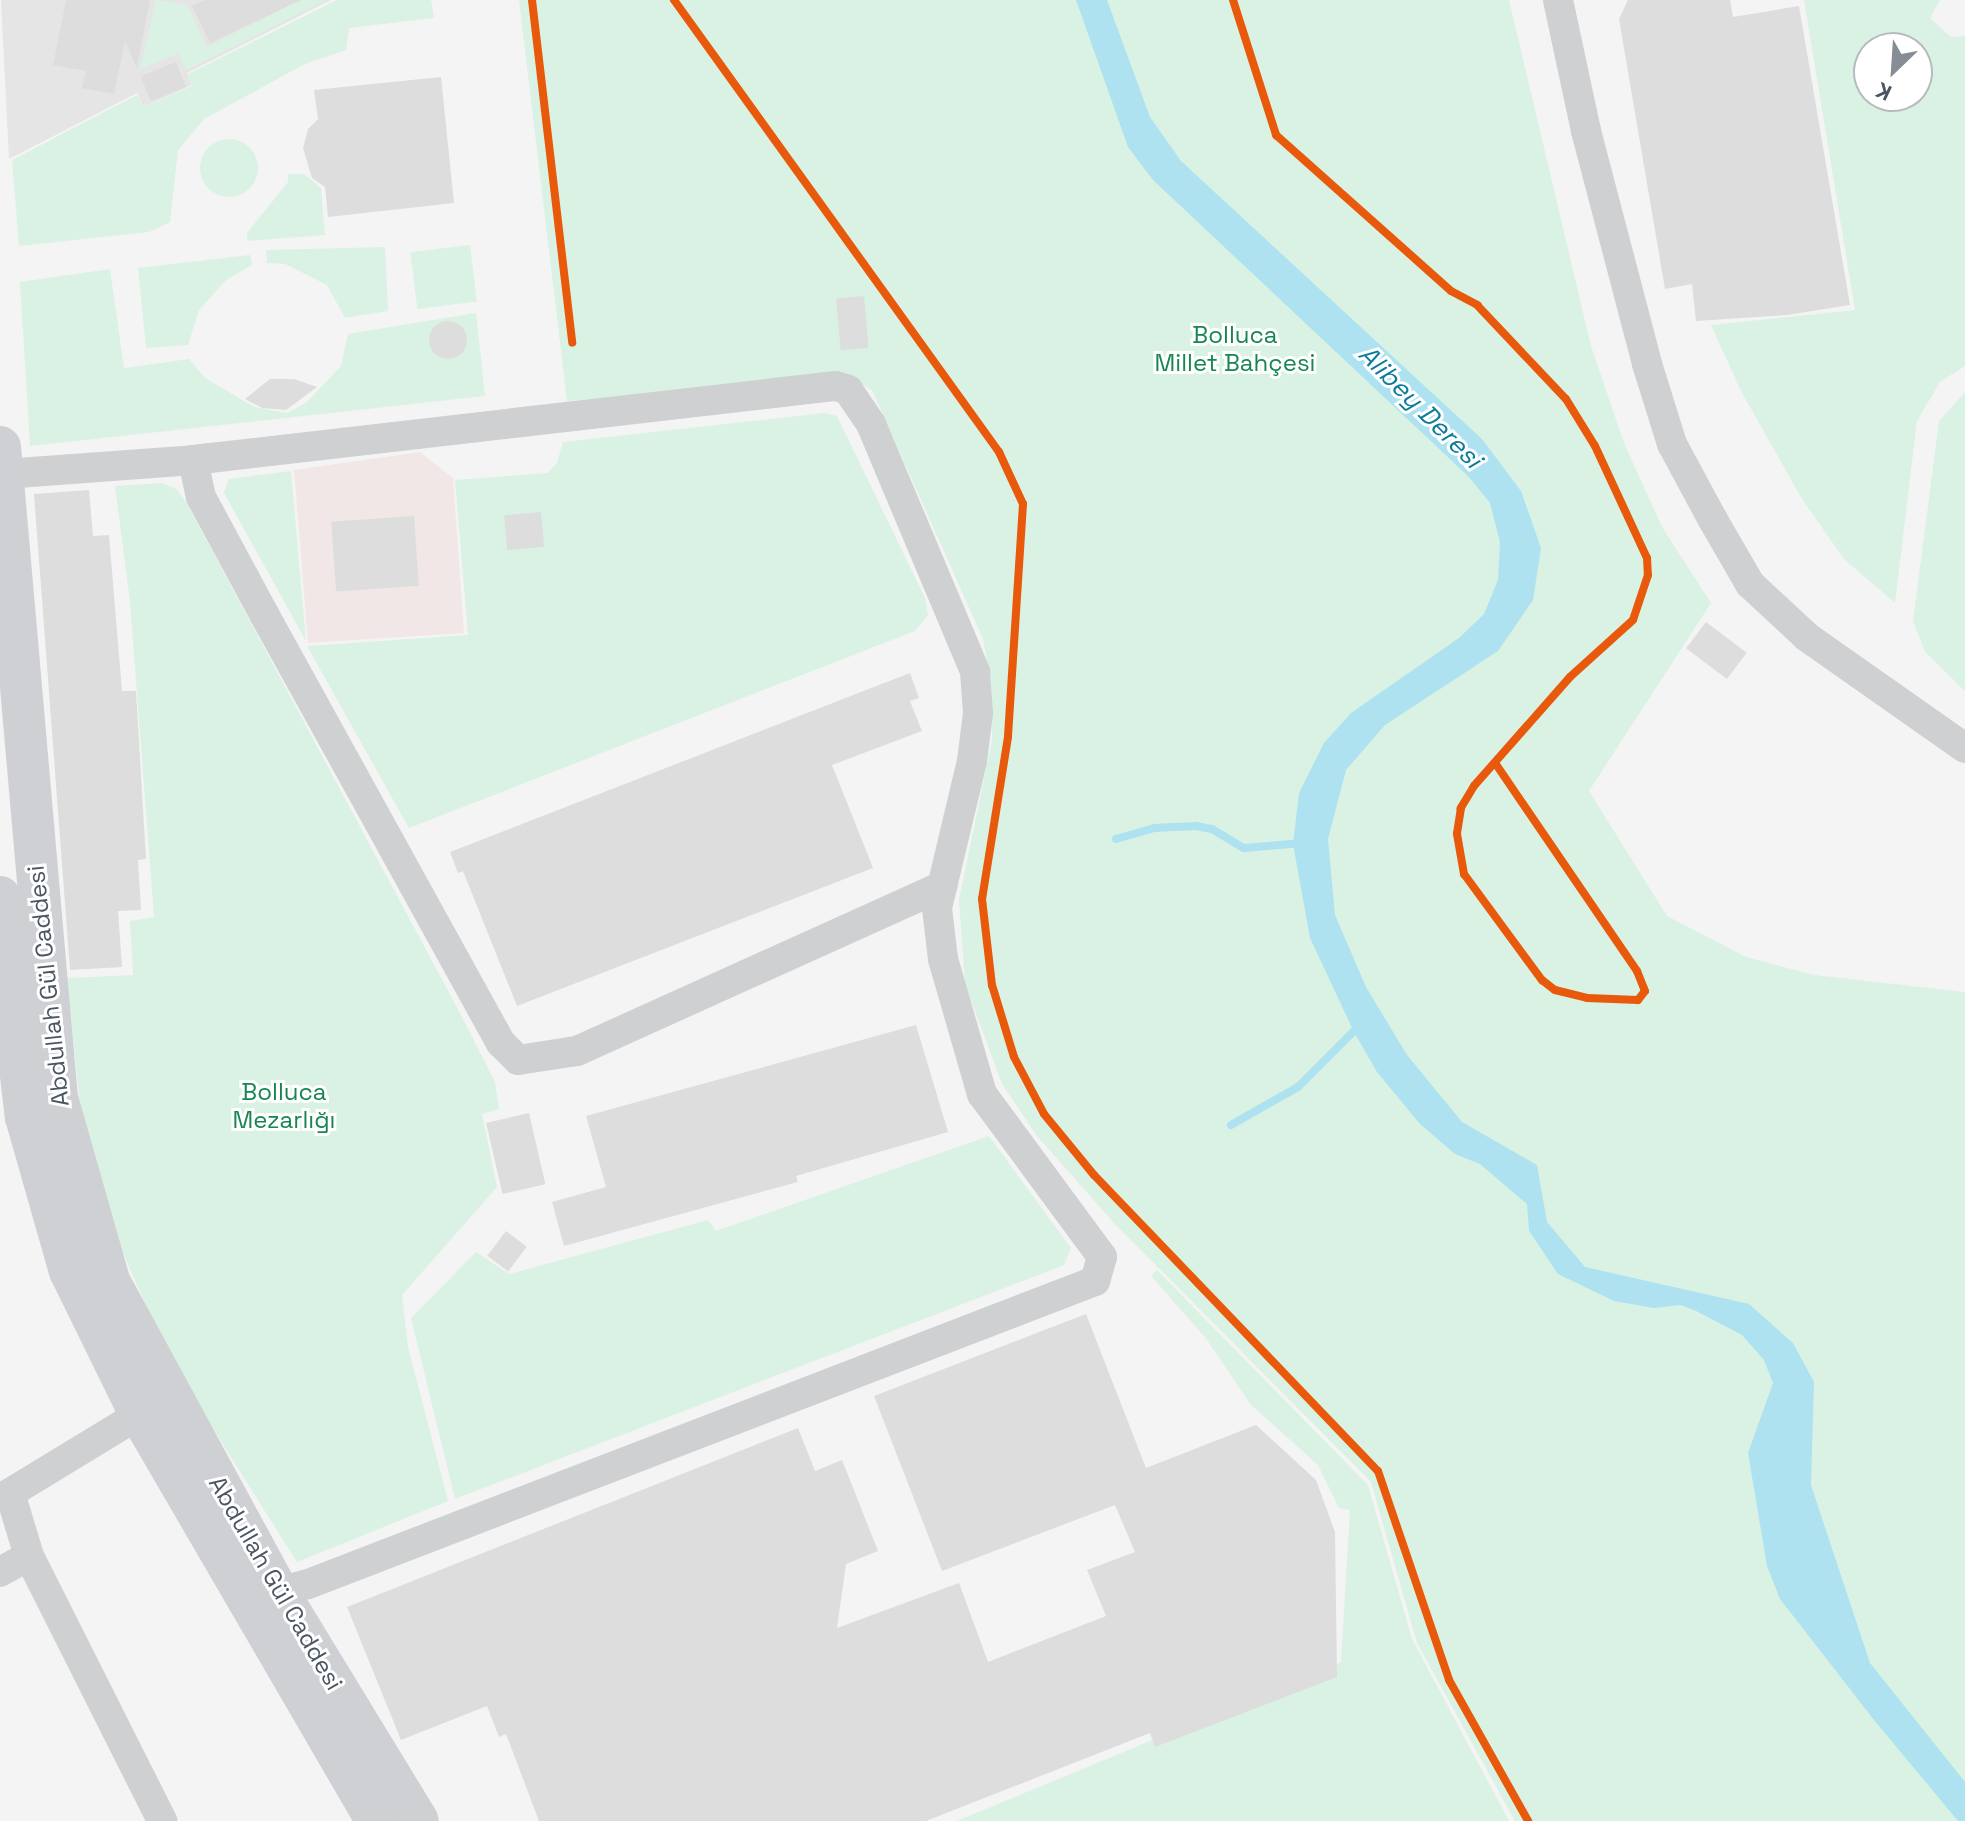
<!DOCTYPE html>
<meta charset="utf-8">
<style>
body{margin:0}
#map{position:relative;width:1965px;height:1821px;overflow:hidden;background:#f4f4f4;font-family:"Space Grotesk",sans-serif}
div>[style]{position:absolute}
.education>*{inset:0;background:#e6e5e6}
.medical>*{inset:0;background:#f1e7e6}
.green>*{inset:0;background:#d9f2e3;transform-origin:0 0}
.round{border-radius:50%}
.water>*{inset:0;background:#aee2f0}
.stream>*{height:8px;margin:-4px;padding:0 4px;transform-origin:4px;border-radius:4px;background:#aee2f0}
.building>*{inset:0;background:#ddddde;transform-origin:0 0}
.street>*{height:30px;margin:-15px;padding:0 15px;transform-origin:15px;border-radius:15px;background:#ced0d2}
.secondary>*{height:42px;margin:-21px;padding:0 21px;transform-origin:21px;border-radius:21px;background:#ced0d4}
.cycleway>*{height:8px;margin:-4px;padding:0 4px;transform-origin:4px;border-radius:4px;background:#e8590c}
span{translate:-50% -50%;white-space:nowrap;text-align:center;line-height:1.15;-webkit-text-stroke:6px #fff;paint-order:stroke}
.park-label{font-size:24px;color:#17864f}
.street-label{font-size:24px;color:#4a5661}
.water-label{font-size:26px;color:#0c7c9b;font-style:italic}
.north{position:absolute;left:1853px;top:32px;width:80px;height:80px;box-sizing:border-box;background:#fff;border:2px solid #b7bbc0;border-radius:50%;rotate:205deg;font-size:22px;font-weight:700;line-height:32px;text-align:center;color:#4a5661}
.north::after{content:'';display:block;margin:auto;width:28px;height:36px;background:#868d94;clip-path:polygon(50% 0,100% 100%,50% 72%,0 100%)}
</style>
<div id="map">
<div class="education">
<i style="clip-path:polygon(1px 0,331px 0,187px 73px,192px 85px,143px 107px,137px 93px,9px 159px)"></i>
</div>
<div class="medical">
<i style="clip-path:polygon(420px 452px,453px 478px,464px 633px,308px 643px,294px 470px)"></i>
</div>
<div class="green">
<i style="clip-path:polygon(156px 0,187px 5px,207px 47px,300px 0,327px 0,186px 70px,179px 53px,140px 69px)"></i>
<i style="clip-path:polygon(337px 0,431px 0,434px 18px,349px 28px,346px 50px,305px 64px,204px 119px,178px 150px,170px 222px,149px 232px,19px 246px,12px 160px,137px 95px,143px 107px,192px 86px,188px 74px)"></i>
<i style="clip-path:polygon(519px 0,1509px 0,1591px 346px,1624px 443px,1662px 527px,1711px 603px,1589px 791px,1667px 916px,1746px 957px,1814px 975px,1965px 992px,1965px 1821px,1515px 1821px,1417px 1643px,1371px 1482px,1114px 1223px,1037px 1136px,1002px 1084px,965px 984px,959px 900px,992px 740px,991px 681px,983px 639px,872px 390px,849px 378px,567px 401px)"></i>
<i style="clip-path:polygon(evenodd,1804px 0,1940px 0,1930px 18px,1951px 37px,1965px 36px,1965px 366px,1940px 382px,1917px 421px,1895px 603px,1844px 559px,1802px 499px,1741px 391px,1711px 325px,1855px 310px,1804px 0,1869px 48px,1917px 48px,1917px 96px,1869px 96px,1869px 48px)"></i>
<i class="round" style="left:200px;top:139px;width:58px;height:58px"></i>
<i style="clip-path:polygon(288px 174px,304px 174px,321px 188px,325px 235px,247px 241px,247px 233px,288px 182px)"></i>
<i style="left:470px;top:245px;width:57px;height:60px;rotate:83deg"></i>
<i style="clip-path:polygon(385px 247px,388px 311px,345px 318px,327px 285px,285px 264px,267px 263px,266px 250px)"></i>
<i style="clip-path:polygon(250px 255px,252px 265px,226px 280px,199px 310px,188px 345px,146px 348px,138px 268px)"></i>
<i style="clip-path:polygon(110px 269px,124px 368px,189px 359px,205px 378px,254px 407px,287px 413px,306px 403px,341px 366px,348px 334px,476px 313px,485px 396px,30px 446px,20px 282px)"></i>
<i style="clip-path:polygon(1965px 392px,1965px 691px,1925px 652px,1913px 621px,1939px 421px)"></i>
<i style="clip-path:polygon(825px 413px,837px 416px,925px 598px,928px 615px,915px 631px,409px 828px,307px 646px,468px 635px,455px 480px,548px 473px,557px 463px,563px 442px)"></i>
<i style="clip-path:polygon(291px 471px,306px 641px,224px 493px,229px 479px)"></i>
<i style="clip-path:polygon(161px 483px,176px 489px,186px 502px,461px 1015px,495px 1082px,499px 1109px,482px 1114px,497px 1187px,402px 1295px,408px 1347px,448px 1501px,297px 1562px,171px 1362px,119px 1244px,82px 1125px,67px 978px,133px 975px,130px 921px,154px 917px,130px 602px,115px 486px)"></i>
<i style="clip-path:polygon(989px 1136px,1071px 1248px,1064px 1265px,455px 1499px,411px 1318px,476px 1252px,509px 1274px,708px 1220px,716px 1231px)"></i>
<i style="clip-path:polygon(1157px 1270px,1368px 1485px,1412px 1639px,1509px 1821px,957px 1821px,1341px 1662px,1350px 1510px,1339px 1508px,1318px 1465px,1251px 1405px,1205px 1337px,1151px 1276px)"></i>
</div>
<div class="water">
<i style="clip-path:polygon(1076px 0,1107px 0,1150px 117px,1181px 161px,1482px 439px,1521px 491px,1541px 548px,1533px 600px,1498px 651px,1385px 725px,1346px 770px,1328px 839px,1335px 915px,1366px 987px,1407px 1055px,1462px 1122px,1537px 1165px,1547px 1222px,1585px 1267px,1749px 1304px,1793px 1343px,1814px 1382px,1811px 1485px,1870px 1663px,1965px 1782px,1965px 1821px,1958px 1821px,1874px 1720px,1780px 1599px,1767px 1566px,1748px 1453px,1773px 1383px,1764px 1360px,1742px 1335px,1696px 1311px,1681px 1305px,1654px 1308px,1614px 1301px,1558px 1274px,1529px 1231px,1527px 1204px,1480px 1164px,1455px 1154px,1420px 1124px,1377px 1072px,1354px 1032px,1310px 938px,1293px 844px,1299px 793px,1324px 743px,1351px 713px,1459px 638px,1484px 614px,1498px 580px,1500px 542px,1490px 503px,1468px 476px,1153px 180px,1128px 147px)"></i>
</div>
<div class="stream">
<i style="left:1116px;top:839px;width:40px;rotate:-16deg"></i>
<i style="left:1154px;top:828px;width:42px;rotate:-2.7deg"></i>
<i style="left:1196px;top:826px;width:16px;rotate:11deg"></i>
<i style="left:1212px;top:829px;width:37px;rotate:31deg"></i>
<i style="left:1244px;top:848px;width:59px;rotate:-4.8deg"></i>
<i style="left:1231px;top:1125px;width:77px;rotate:-29.6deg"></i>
<i style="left:1298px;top:1087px;width:91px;rotate:-45deg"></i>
</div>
<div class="building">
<i style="clip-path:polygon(66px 0,150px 0,137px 68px,125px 41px,114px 94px,82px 88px,86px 71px,53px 65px)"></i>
<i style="clip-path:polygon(205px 0,301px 0,210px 43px,192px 6px)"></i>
<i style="clip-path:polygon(1628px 0,1730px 0,1733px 17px,1799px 6px,1850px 305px,1787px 315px,1696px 321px,1692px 284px,1665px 289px,1619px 19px)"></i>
<i style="left:176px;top:62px;width:27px;height:38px;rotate:68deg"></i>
<i style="clip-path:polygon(441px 77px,454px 203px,328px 217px,325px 187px,312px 178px,303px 148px,308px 129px,318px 119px,314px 90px)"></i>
<i style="left:864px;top:296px;width:52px;height:28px;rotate:85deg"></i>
<i class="round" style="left:429px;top:321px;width:38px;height:38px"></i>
<i style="clip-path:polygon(270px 379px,294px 379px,317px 387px,286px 410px,262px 408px,245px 399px)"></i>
<i style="clip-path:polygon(89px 490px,93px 536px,109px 535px,122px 691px,136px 691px,146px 859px,138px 860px,141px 910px,118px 911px,122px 967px,70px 970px,34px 494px)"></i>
<i style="left:541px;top:512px;width:35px;height:37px;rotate:85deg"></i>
<i style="left:414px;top:516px;width:70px;height:83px;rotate:86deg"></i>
<i style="left:1706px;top:622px;width:51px;height:33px;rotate:37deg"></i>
<i style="clip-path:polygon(910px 673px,919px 698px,910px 701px,922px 731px,832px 765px,873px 868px,517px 1006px,463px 871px,458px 873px,450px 852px)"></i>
<i style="clip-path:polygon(916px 1025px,948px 1132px,796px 1176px,798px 1182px,564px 1246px,552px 1202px,606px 1187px,586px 1116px)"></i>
<i style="left:529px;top:1113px;width:73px;height:44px;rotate:77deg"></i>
<i style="left:506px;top:1231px;width:26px;height:31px;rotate:37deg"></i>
<i style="clip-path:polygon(1086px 1314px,1146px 1468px,1256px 1425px,1316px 1480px,1335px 1532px,1337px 1677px,1155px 1747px,1150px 1733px,926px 1821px,539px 1821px,506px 1734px,499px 1737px,487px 1706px,401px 1740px,347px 1607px,798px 1428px,815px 1471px,842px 1460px,878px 1551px,846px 1564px,837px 1628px,959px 1583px,988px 1662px,1106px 1616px,1087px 1570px,1135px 1552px,1115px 1505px,942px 1571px,874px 1396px)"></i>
</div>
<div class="street">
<i style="left:1558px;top:0;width:134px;rotate:77.9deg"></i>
<i style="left:1586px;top:131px;width:241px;rotate:75.3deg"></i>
<i style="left:1647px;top:364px;width:84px;rotate:72.6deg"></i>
<i style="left:1672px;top:444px;width:86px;rotate:61.7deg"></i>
<i style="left:1713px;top:520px;width:74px;rotate:60deg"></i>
<i style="left:1750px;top:584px;width:78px;rotate:42.9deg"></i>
<i style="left:1807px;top:637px;width:193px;rotate:35.1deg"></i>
<i style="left:193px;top:460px;width:38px;rotate:78deg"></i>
<i style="left:201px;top:497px;width:133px;rotate:61.7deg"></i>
<i style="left:264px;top:614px;width:490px;rotate:61.1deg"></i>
<i style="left:501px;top:1043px;width:24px;rotate:45deg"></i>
<i style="left:518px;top:1060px;width:60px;rotate:-8.7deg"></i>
<i style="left:577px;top:1051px;width:401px;rotate:-24.3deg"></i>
<i style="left:4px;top:474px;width:190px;rotate:-4.2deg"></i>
<i style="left:193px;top:460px;width:647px;rotate:-6.57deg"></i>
<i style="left:836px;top:386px;width:13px;rotate:18deg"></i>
<i style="left:848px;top:390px;width:41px;rotate:55.9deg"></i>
<i style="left:871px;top:424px;width:269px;rotate:67.2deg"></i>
<i style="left:975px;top:672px;width:41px;rotate:85.8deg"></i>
<i style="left:978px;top:713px;width:48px;rotate:97.1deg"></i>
<i style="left:972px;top:761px;width:151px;rotate:103.4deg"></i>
<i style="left:937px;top:908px;width:51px;rotate:83.3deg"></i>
<i style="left:943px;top:959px;width:141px;rotate:73.9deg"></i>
<i style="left:982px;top:1094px;width:202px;rotate:53.6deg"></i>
<i style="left:1102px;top:1257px;width:25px;rotate:106deg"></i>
<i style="left:1095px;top:1281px;width:843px;rotate:158.94deg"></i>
<i style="left:308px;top:1584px;width:31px;rotate:165deg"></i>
<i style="left:140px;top:1414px;width:152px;rotate:148.7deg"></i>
<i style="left:10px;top:1493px;width:66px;rotate:73.2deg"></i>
<i style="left:29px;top:1556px;width:297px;rotate:63.3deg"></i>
<i style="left:0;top:1572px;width:33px;rotate:-29deg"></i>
</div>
<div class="secondary">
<i style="left:0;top:447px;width:653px;rotate:85deg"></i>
<i style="left:57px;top:1098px;width:190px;rotate:74.1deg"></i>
<i style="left:109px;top:1281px;width:354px;rotate:61.5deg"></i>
<i style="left:278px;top:1592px;width:268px;rotate:58.6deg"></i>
<i style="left:0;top:897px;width:222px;rotate:83.3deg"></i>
<i style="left:26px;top:1117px;width:160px;rotate:74.1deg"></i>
<i style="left:70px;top:1271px;width:159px;rotate:63.9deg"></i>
<i style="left:140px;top:1414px;width:471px;rotate:59.8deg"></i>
</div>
<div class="cycleway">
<i style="left:532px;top:0;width:345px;rotate:83.3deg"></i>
<i style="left:674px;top:0;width:557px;rotate:54.28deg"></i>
<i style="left:999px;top:452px;width:57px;rotate:65.2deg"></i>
<i style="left:1023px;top:504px;width:233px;rotate:93.7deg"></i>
<i style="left:1008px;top:737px;width:164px;rotate:99.1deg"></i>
<i style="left:982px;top:899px;width:87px;rotate:83.4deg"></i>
<i style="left:992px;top:985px;width:75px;rotate:73deg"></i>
<i style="left:1014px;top:1057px;width:64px;rotate:62.2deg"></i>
<i style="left:1044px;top:1114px;width:79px;rotate:50.7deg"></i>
<i style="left:1094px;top:1175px;width:410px;rotate:46.2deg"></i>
<i style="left:1378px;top:1471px;width:221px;rotate:71.2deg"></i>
<i style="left:1449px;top:1680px;width:162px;rotate:60.7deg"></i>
<i style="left:1233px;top:0;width:142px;rotate:72.3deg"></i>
<i style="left:1276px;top:135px;width:234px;rotate:41.7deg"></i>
<i style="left:1451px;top:291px;width:30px;rotate:28deg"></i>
<i style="left:1477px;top:305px;width:129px;rotate:46.6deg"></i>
<i style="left:1566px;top:399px;width:55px;rotate:58.3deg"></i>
<i style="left:1595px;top:446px;width:123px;rotate:65.1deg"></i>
<i style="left:1647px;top:558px;width:17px;rotate:87deg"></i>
<i style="left:1648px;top:575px;width:47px;rotate:108.4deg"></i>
<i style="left:1633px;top:620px;width:85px;rotate:137.9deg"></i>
<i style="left:1570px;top:677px;width:145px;rotate:131.4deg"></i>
<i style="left:1474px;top:786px;width:26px;rotate:121deg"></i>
<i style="left:1461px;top:808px;width:26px;rotate:99deg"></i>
<i style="left:1457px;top:834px;width:41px;rotate:80.1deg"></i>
<i style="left:1464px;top:874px;width:132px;rotate:53.7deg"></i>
<i style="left:1542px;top:980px;width:16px;rotate:38deg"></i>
<i style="left:1555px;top:990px;width:33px;rotate:14deg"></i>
<i style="left:1587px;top:998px;width:51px;rotate:2.2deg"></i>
<i style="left:1638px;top:1000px;width:11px;rotate:-52deg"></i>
<i style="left:1645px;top:991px;width:22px;rotate:-112deg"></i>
<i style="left:1637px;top:971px;width:252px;rotate:-124.3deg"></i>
</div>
<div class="park-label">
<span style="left:1235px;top:349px">Bolluca<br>Millet Bahçesi</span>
<span style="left:284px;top:1106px">Bolluca<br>Mezarlığı</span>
</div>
<div class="street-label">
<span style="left:48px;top:986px;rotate:-96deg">Abdullah Gül Caddesi</span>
<span style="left:276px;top:1583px;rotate:60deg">Abdullah Gül Caddesi</span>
</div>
<div class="water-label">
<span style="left:1420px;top:407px;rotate:45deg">Alibey Deresi</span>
</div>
<div class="north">K</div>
</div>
